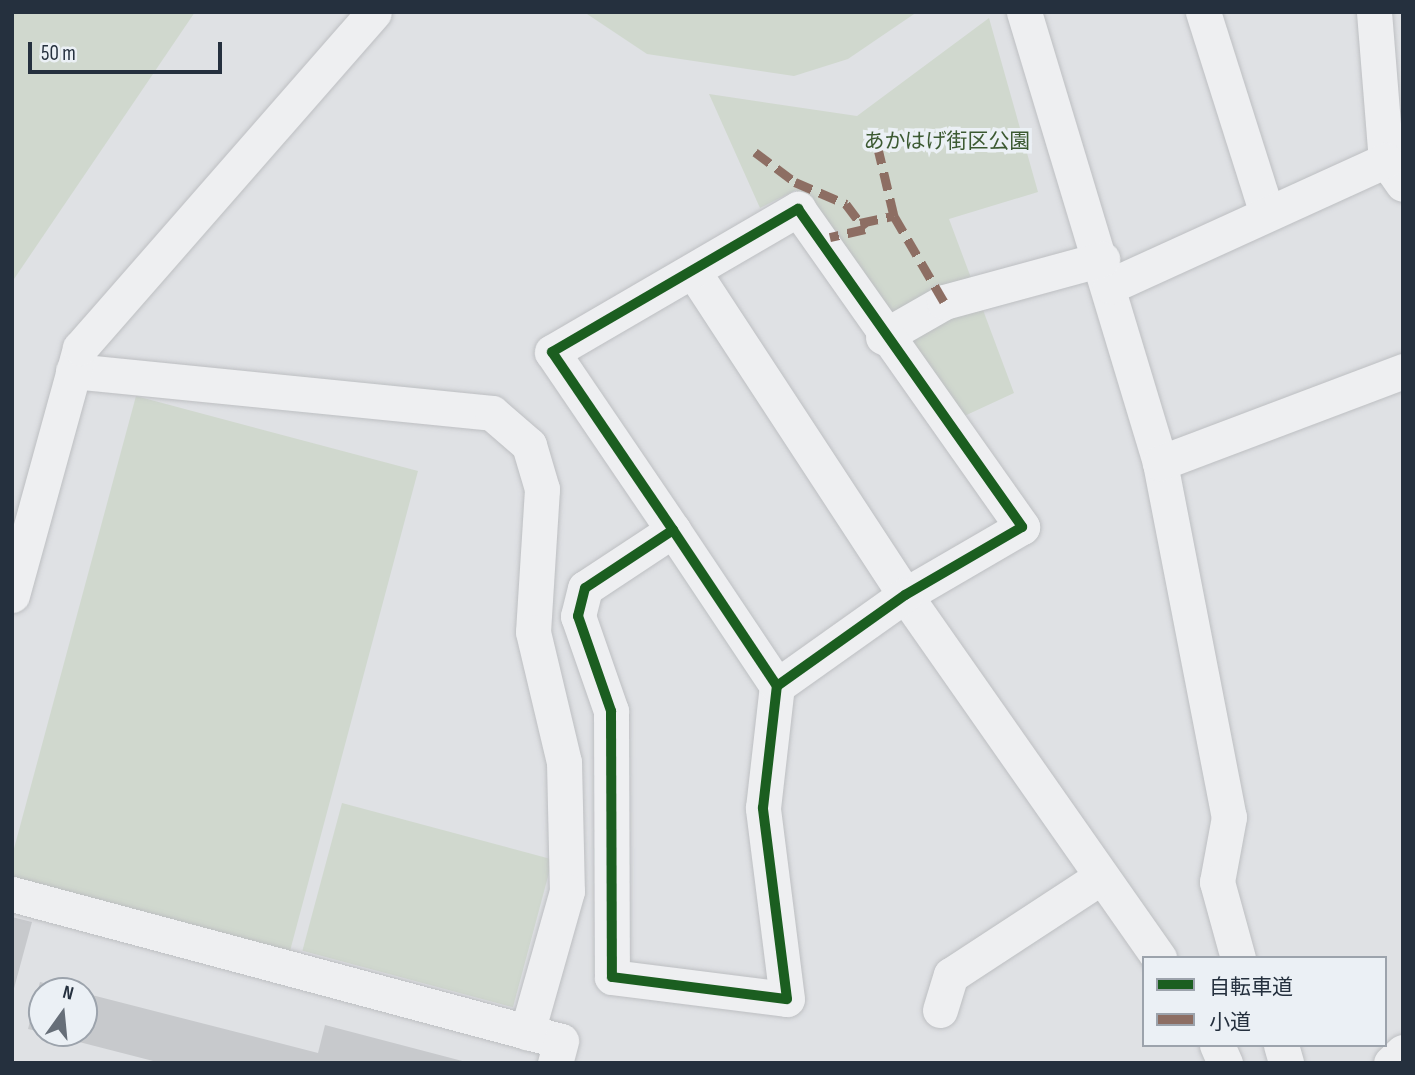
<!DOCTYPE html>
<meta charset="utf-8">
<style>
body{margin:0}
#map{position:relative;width:1415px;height:1075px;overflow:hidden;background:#dfe1e4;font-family:"Sofia Sans Condensed","Noto Sans JP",sans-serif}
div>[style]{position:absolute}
.green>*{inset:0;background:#d0d8ce;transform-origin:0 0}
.building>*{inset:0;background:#c7c9cc}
.roads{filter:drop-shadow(0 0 2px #bdbfc2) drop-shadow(0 0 2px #bdbfc2)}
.minor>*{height:35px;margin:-17.5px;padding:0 17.5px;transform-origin:17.5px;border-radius:17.5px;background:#eeeff1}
.quiet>*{height:9px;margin-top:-4.5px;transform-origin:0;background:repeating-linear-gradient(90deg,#8d6e63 0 18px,transparent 0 27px)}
.cycleway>*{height:10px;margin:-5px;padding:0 5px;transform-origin:5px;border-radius:5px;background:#1b5e20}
span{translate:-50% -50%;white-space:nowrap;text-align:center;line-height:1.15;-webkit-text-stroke:7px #ebf0f5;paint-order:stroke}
.park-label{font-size:21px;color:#3c5a32}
.frame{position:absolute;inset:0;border:14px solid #25303e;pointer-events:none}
.legend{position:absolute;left:1142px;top:956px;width:245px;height:91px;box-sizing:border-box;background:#ebf0f5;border:2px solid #9ca3ac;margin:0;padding:9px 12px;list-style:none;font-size:21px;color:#25303e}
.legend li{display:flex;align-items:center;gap:14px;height:35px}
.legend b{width:35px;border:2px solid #9ca3ac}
.north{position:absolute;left:28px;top:977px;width:70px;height:70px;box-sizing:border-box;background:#ebf0f5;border:2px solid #9ca3ac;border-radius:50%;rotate:15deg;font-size:19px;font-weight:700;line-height:28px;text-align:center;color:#25303e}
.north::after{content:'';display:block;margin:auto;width:24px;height:32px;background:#666e78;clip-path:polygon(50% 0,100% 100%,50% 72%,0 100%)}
.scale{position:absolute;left:28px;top:42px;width:194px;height:32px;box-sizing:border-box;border:4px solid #25303e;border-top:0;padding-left:9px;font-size:21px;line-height:24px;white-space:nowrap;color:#25303e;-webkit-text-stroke:5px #ebf0f5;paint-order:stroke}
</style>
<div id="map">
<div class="green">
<i style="clip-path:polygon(12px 12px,195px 12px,12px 282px)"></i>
<i style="clip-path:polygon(584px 12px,917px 12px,848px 59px,794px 76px,647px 54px)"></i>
<i style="clip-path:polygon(989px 18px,1038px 192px,949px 219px,1014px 393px,960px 418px,796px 190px,760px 208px,709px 94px,857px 116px)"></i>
<i style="clip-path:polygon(136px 396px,418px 471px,290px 951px,12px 877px,12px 856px)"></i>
<i style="left:342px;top:803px;width:218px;height:153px;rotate:15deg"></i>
</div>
<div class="building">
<i style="clip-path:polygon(12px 917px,32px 922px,13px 992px,12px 992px)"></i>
<i style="clip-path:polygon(40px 982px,73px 990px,42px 991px,42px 1032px,28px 1029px)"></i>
<i style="clip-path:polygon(84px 993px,318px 1053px,325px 1025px,470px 1063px,161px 1063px,48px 1034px,84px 1033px)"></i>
</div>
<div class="roads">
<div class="minor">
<i style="left:1024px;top:12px;width:471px;rotate:73.2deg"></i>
<i style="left:1160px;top:463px;width:361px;rotate:79deg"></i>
<i style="left:1229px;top:817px;width:66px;rotate:100.5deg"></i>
<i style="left:1217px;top:882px;width:79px;rotate:74.6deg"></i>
<i style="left:1203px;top:12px;width:209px;rotate:72.4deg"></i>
<i style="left:1374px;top:12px;width:148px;rotate:85.4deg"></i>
<i style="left:1386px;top:160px;width:29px;rotate:55deg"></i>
<i style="left:695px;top:274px;width:384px;rotate:56.8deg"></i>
<i style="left:905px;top:595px;width:443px;rotate:55deg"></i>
<i style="left:1110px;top:286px;width:303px;rotate:-24.5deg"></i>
<i style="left:883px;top:337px;width:70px;rotate:-29.8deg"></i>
<i style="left:944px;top:302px;width:164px;rotate:-15.2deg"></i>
<i style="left:73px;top:371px;width:421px;rotate:5.7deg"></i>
<i style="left:492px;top:413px;width:49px;rotate:40.9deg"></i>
<i style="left:529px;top:445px;width:46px;rotate:73.5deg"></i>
<i style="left:542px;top:489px;width:143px;rotate:93.6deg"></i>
<i style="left:533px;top:632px;width:134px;rotate:76.6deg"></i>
<i style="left:564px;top:762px;width:129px;rotate:88.7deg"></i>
<i style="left:567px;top:891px;width:147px;rotate:105.8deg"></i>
<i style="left:1160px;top:463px;width:260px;rotate:-20.7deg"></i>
<i style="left:673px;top:530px;width:105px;rotate:146.6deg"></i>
<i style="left:585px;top:588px;width:29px;rotate:104deg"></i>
<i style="left:578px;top:616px;width:101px;rotate:70.8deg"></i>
<i style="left:611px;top:711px;width:266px;rotate:89.8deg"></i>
<i style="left:612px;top:977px;width:176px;rotate:7.2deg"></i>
<i style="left:787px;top:999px;width:193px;rotate:-97.2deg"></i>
<i style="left:763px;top:808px;width:123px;rotate:-83.5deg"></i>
<i style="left:777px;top:686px;width:187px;rotate:-123.7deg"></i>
<i style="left:673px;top:530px;width:215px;rotate:-124.2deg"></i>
<i style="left:552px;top:352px;width:285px;rotate:-30.2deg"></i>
<i style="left:798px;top:209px;width:389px;rotate:54.8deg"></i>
<i style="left:1022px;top:527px;width:135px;rotate:149.8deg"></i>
<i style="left:905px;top:595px;width:157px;rotate:144.6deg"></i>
<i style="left:12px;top:595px;width:256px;rotate:-74.6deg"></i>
<i style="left:80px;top:348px;width:446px;rotate:-48.8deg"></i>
<i style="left:12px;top:894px;width:568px;rotate:14.99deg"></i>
<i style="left:561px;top:1041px;width:23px;rotate:105deg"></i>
<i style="left:940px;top:1010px;width:37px;rotate:-73deg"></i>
<i style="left:951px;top:975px;width:179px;rotate:-33.2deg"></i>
<i style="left:1217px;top:1045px;width:20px;rotate:66deg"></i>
<i style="left:1281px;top:1045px;width:19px;rotate:74deg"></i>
<i style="left:1391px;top:1063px;width:16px;rotate:-43deg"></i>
</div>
</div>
<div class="quiet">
<i style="left:755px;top:152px;width:50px;rotate:36.9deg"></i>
<i style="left:795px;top:182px;width:56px;rotate:23.3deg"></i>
<i style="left:846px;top:204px;width:31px;rotate:53deg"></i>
<i style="left:865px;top:229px;width:36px;rotate:167deg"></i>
<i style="left:894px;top:216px;width:99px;rotate:59.8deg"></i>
<i style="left:860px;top:223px;width:35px;rotate:-12deg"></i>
<i style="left:894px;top:216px;width:78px;rotate:-103.3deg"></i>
</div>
<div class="cycleway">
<i style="left:673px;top:530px;width:105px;rotate:146.6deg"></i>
<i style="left:585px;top:588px;width:29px;rotate:104deg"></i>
<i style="left:578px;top:616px;width:101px;rotate:70.8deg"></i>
<i style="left:611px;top:711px;width:266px;rotate:89.8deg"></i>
<i style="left:612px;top:977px;width:176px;rotate:7.2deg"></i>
<i style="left:787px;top:999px;width:193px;rotate:-97.2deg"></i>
<i style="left:763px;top:808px;width:123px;rotate:-83.5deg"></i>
<i style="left:777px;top:686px;width:187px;rotate:-123.7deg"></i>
<i style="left:673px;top:530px;width:215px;rotate:-124.2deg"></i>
<i style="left:552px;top:352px;width:285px;rotate:-30.2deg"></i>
<i style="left:798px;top:209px;width:389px;rotate:54.8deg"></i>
<i style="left:1022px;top:527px;width:135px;rotate:149.8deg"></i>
<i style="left:905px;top:595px;width:157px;rotate:144.6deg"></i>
</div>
<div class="park-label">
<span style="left:947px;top:142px">あかはげ街区公園</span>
</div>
<div class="frame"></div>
<ul class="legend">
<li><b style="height:9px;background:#1b5e20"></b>自転車道</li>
<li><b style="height:9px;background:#8d6e63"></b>小道</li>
</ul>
<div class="north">N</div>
<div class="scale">50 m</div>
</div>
